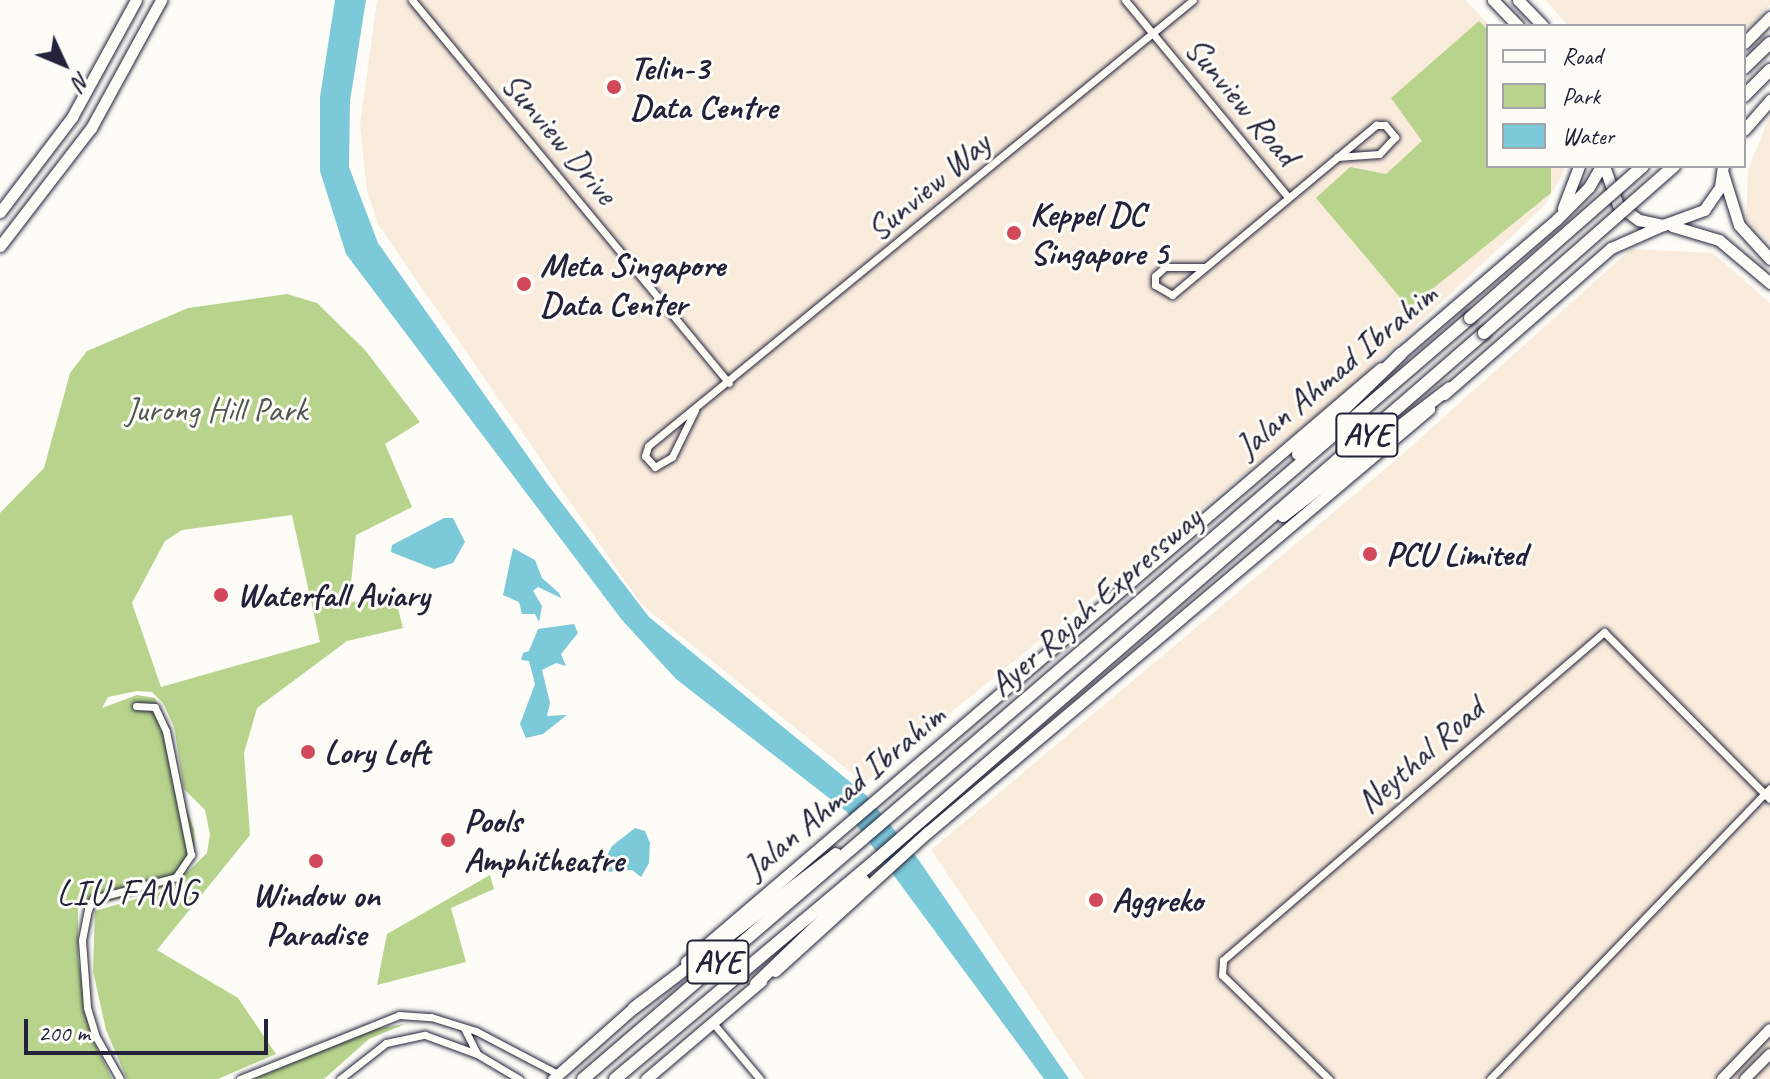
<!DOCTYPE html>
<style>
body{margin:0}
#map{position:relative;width:1770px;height:1079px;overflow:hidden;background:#fdfcf7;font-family:Caveat,sans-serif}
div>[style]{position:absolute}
.built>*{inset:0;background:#faecdd}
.green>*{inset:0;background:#b8d48c}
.water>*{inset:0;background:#7cc9da}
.roads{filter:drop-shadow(0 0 2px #22223b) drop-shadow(0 0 2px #22223b)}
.street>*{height:7px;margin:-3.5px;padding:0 3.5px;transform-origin:3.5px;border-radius:3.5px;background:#fdfcf7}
.secondary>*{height:10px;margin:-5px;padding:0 5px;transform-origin:5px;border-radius:5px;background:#fdfcf7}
.primary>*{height:11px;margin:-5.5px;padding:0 5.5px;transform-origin:5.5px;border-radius:5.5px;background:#fdfcf7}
.highway>*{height:12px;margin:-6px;padding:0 6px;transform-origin:6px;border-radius:6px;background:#fdfcf7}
.bridges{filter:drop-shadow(0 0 2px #22223b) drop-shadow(0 0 2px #22223b)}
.highway-bridge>*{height:12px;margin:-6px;padding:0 6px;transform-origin:6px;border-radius:6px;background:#fdfcf7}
.dots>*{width:22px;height:22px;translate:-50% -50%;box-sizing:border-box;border:4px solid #fdfcf7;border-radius:50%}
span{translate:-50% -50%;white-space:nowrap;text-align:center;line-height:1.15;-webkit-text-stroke:6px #fdfcf7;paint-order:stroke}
.shield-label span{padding:2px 6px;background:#fdfcf7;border:2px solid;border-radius:6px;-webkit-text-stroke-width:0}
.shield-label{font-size:32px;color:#22223b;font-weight:700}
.poi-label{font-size:34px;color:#22223b;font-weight:700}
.left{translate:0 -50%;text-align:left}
.street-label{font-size:34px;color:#22223b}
.park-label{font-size:34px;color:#4f5753}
.neighbourhood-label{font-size:36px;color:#22223b;letter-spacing:2px}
.legend{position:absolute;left:1486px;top:24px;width:260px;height:144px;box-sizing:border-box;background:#fdfcf7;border:2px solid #a5a5ac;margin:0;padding:10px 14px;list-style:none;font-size:24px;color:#22223b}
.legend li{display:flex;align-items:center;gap:16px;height:40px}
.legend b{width:40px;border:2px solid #a5a5ac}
.north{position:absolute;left:24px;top:24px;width:80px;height:80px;-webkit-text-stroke:6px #fdfcf7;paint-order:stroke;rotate:134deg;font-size:22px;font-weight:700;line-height:32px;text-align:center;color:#22223b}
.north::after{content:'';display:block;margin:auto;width:28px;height:36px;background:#22223b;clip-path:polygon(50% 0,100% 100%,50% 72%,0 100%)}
.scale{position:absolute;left:24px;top:1019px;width:244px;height:36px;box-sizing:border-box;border:4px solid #22223b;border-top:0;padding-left:10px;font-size:24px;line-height:28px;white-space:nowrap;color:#22223b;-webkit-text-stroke:6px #fdfcf7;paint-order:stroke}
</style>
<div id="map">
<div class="built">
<i style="clip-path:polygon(377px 0,1465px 0,1490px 26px,1488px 166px,1564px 166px,1564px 171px,1545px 205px,1349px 389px,864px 783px,641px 604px,379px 226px,367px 191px,360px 125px)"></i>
<i style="clip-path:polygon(1545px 0,1770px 0,1770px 5px,1744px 33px,1744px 26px,1569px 26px)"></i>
<i style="clip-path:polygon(1770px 116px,1770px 243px,1746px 220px,1748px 169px)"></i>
<i style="clip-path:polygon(1631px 249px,1713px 253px,1770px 303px,1770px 1079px,1085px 1079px,931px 850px,1398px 458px)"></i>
</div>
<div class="green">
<i style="clip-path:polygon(1479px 21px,1488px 30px,1488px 166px,1551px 166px,1551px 193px,1409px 308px,1316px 198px,1350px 167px,1386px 174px,1422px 141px,1391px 98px)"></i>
<i style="clip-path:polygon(evenodd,287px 294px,317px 303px,365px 350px,420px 422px,385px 444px,412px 507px,356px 535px,349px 602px,396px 600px,403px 628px,347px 641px,257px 708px,244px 753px,250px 835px,157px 950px,238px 998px,276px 1054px,218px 1079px,127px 1079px,106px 1030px,93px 971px,95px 911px,170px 889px,207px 853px,210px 834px,205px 810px,184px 789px,174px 727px,163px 703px,152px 692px,137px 691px,108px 697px,102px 708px,137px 695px,155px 698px,170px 729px,181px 792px,194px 830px,195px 853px,186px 873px,166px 887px,78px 909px,78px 960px,94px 1042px,112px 1079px,0 1079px,0 513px,44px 468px,70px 373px,87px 351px,188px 308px,287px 294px,292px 515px,320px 642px,161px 687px,132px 603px,165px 541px,182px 530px,292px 515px)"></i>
<i style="clip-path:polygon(490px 875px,494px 889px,451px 908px,466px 962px,377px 985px,387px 934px)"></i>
<i style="clip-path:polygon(405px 1024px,369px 1039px,324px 1079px,254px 1079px,374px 1029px)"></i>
</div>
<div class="water">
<i style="clip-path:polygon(335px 0,366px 0,350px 101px,349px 167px,378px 243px,548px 485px,649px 617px,866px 795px,918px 859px,1069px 1079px,1044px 1079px,847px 812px,676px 679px,622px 620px,346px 254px,320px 171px,320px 97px)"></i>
<i style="clip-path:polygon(444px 518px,453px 518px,465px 542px,453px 563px,434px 569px,391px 552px,392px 545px)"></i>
<i style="clip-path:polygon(513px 548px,535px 560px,542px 578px,559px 593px,561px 598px,538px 587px,533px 591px,542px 606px,539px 622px,535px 614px,522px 614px,519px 602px,503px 595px)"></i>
<i style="clip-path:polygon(574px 624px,578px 633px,561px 654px,566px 666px,556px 663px,542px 670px,550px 703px,547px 716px,567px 715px,543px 734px,526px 738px,520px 724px,535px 684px,529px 661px,521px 660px,523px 653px,529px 651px,538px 629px)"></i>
<i style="clip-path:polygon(635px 828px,645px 831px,650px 843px,649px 863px,641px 877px,632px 870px,606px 872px,601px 867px,612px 846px)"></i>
</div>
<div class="roads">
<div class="street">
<i style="left:412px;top:0;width:497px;rotate:50.4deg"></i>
<i style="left:1125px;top:0;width:256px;rotate:50.4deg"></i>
<i style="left:1204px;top:267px;width:39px;rotate:180deg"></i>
<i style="left:1165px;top:267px;width:13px;rotate:138deg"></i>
<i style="left:1155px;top:276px;width:9px;rotate:90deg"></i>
<i style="left:1155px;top:285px;width:20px;rotate:30deg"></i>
<i style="left:1172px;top:295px;width:266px;rotate:-39.8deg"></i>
<i style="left:1376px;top:125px;width:9px"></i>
<i style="left:1385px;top:125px;width:16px;rotate:50deg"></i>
<i style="left:1395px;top:137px;width:23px;rotate:133deg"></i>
<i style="left:1379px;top:154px;width:42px;rotate:175.9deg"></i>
<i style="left:695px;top:410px;width:52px;rotate:116.1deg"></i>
<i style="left:672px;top:457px;width:20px;rotate:150deg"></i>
<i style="left:655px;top:467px;width:15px;rotate:-132deg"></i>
<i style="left:645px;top:456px;width:10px;rotate:-73deg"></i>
<i style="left:648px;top:446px;width:704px;rotate:-39.3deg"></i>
<i style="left:712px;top:1022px;width:75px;rotate:49.9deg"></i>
<i style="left:464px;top:1028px;width:29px;rotate:63deg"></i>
<i style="left:120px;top:1079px;width:48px;rotate:-119.7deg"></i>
<i style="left:96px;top:1037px;width:31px;rotate:-107deg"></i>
<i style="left:87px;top:1007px;width:67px;rotate:-94.3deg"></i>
<i style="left:82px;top:940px;width:31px;rotate:-79deg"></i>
<i style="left:88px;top:910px;width:12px;rotate:-66deg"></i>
<i style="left:93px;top:899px;width:86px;rotate:-14.8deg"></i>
<i style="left:176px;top:877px;width:27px;rotate:-56deg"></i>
<i style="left:191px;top:855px;width:126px;rotate:-101.4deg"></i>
<i style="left:166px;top:731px;width:26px;rotate:-115deg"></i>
<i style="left:155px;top:707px;width:19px;rotate:-177deg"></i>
<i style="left:240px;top:1079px;width:171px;rotate:-21.9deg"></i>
<i style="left:399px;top:1015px;width:32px;rotate:4deg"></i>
<i style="left:431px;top:1017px;width:47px;rotate:17.3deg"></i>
<i style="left:476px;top:1031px;width:93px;rotate:27.7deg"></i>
<i style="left:340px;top:1079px;width:58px;rotate:-38deg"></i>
<i style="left:386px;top:1043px;width:40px;rotate:-12deg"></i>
<i style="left:425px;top:1035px;width:55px;rotate:20.1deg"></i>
<i style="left:477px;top:1054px;width:49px;rotate:30.8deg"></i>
<i style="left:1329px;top:1079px;width:149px;rotate:-135.8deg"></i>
<i style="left:1222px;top:975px;width:15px;rotate:-86deg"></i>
<i style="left:1223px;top:960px;width:503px;rotate:-40.72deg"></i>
<i style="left:1604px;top:632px;width:235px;rotate:45.2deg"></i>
<i style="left:1490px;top:1079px;width:404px;rotate:-46.1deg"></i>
</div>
<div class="secondary">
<i style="left:1722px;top:1079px;width:69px;rotate:-46.2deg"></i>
<i style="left:1745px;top:1079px;width:35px;rotate:-45deg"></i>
</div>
<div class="primary">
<i style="left:1493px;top:0;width:36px;rotate:46deg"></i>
<i style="left:1518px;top:0;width:36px;rotate:46deg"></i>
<i style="left:1744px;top:43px;width:37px;rotate:-45deg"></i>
<i style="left:1744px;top:130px;width:40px;rotate:-49deg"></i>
<i style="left:1604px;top:166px;width:41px;rotate:70.3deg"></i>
<i style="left:1618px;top:205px;width:26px;rotate:36deg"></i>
<i style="left:1639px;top:220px;width:25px;rotate:12deg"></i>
<i style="left:1663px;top:225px;width:44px;rotate:-20.1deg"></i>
<i style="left:1704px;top:210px;width:28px;rotate:-55deg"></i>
<i style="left:1720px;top:187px;width:21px;rotate:-82deg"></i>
<i style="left:1723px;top:174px;width:53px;rotate:72.6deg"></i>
<i style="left:1739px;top:225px;width:46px;rotate:47.6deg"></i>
<i style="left:1563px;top:208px;width:45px;rotate:-69.1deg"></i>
<i style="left:0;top:212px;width:119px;rotate:-52.8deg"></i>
<i style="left:72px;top:117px;width:133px;rotate:-61.3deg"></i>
<i style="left:1672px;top:226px;width:49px;rotate:16.6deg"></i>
<i style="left:1719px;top:240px;width:67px;rotate:40.1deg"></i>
<i style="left:0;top:246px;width:149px;rotate:-52.4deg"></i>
<i style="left:91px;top:128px;width:146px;rotate:-61.3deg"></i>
<i style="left:1395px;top:358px;width:213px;rotate:-40.6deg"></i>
<i style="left:1557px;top:219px;width:45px;rotate:-45deg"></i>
<i style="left:1589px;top:187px;width:24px;rotate:-60deg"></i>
<i style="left:1444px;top:394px;width:222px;rotate:-41.2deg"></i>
<i style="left:1611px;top:248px;width:57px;rotate:-23.9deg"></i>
<i style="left:686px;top:962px;width:914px;rotate:-40.52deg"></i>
<i style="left:775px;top:971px;width:207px;rotate:-42.3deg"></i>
<i style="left:928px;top:832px;width:656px;rotate:-40.17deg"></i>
<i style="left:553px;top:1079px;width:116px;rotate:-41.5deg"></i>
<i style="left:646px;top:1079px;width:151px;rotate:-40.4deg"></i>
</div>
<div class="highway">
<i style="left:1744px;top:68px;width:36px;rotate:-44deg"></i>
<i style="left:1744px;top:96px;width:37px;rotate:-45deg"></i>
<i style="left:1298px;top:454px;width:144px;rotate:-44.2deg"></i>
<i style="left:1283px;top:516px;width:210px;rotate:-37.5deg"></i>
<i style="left:756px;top:984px;width:149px;rotate:-43.9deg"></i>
<i style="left:634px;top:1008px;width:254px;rotate:-37.3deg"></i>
<i style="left:583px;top:1079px;width:1169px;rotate:-40.63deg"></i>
<i style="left:615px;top:1079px;width:342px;rotate:-40deg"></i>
<i style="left:877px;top:859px;width:803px;rotate:-40.91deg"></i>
</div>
</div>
<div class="bridges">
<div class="highway-bridge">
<i style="left:1470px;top:318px;width:230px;rotate:-41.3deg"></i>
<i style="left:1484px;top:333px;width:253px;rotate:-41.3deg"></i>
</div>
</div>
<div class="dots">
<i style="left:614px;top:87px;background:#d1495b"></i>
<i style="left:1014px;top:233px;background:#d1495b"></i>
<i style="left:524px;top:284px;background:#d1495b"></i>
<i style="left:1370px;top:554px;background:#d1495b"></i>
<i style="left:221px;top:595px;background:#d1495b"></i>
<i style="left:308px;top:752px;background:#d1495b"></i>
<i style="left:448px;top:840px;background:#d1495b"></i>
<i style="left:316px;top:861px;background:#d1495b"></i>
<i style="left:1096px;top:900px;background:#d1495b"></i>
</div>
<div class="shield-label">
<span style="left:1367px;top:435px">AYE</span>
<span style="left:718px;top:962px">AYE</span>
</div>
<div class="poi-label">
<span class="left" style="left:630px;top:87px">Telin-3<br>Data Centre</span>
<span class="left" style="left:1030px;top:233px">Keppel DC<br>Singapore 5</span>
<span class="left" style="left:540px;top:284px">Meta Singapore<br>Data Center</span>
<span class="left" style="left:1386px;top:554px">PCU Limited</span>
<span class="left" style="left:237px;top:595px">Waterfall Aviary</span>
<span class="left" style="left:324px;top:752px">Lory Loft</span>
<span class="left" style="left:464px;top:840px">Pools<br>Amphitheatre</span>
<span style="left:316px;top:914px">Window on<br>Paradise</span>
<span class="left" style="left:1112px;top:900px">Aggreko</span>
</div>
<div class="street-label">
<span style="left:1242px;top:101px;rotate:50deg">Sunview Road</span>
<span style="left:560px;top:138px;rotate:50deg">Sunview Drive</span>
<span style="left:928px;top:186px;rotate:-40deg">Sunview Way</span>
<span style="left:1336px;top:370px;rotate:-40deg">Jalan Ahmad Ibrahim</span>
<span style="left:1095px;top:601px;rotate:-41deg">Ayer Rajah Expressway</span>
<span style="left:1420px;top:755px;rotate:-41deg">Neythal Road</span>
<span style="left:844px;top:791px;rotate:-40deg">Jalan Ahmad Ibrahim</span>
</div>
<div class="park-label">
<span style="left:216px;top:410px">Jurong Hill Park</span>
</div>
<div class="neighbourhood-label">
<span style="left:128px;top:893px">LIU FANG</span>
</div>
<ul class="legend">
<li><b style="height:10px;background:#fdfcf7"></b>Road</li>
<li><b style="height:22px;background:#b8d48c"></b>Park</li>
<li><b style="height:22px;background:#7cc9da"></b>Water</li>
</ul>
<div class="north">N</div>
<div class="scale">200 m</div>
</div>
